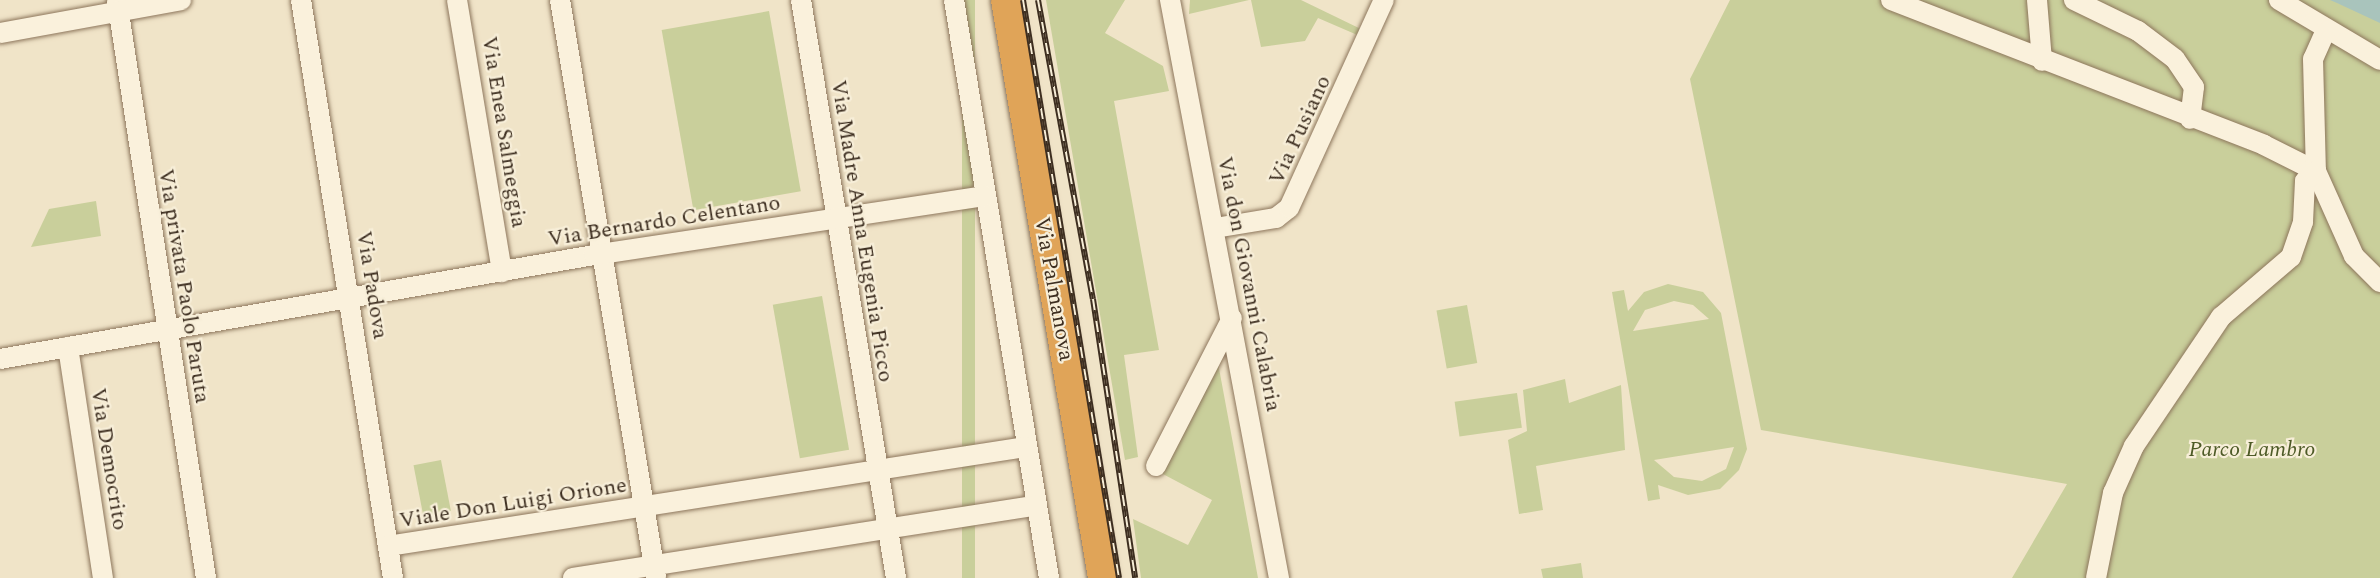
<!DOCTYPE html>
<style>
body{margin:0}
#map{position:relative;width:2380px;height:578px;overflow:hidden;background:#f0e4c8;font-family:Spectral,serif}
div>[style]{position:absolute}
.green>*{inset:0;background:#c9cf9b;transform-origin:0 0}
.water>*{inset:0;background:#a9c4bc}
.roads{filter:drop-shadow(0 0 2px #8d765c) drop-shadow(0 0 2px #8d765c)}
.minor>*{height:20px;margin:-10px;padding:0 10px;transform-origin:10px;border-radius:10px;background:#faf1dc}
.highway>*{height:30px;margin:-15px;padding:0 15px;transform-origin:15px;border-radius:15px;background:#e0a458}
.rail>*{height:6px;margin-top:-3px;transform-origin:0;background:repeating-linear-gradient(90deg,#f7eed8 0 11px,#3d2e20 0 22px);box-sizing:border-box;border-block:2px solid #3d2e20}
span{translate:-50% -50%;white-space:nowrap;text-align:center;line-height:1.15;-webkit-text-stroke:4.5px #f7eed8;paint-order:stroke}
.street-label{font-size:22px;color:#3d2e20}
.park-label{font-size:22px;color:#4d5a26;font-style:italic}
</style>
<div id="map">
<div class="green">
<i style="left:962px;top:0;width:13px;height:586px"></i>
<i style="clip-path:polygon(1046px 0,1125px 0,1105px 33px,1163px 66px,1169px 91px,1114px 101px,1159px 350px,1124px 355px,1138px 457px,1125px 460px)"></i>
<i style="clip-path:polygon(1190px 0,1249px 0,1189px 14px)"></i>
<i style="clip-path:polygon(1251px 0,1301px 0,1365px 31px,1362px 37px,1318px 18px,1305px 41px,1261px 47px)"></i>
<i style="clip-path:polygon(1730px 0,2380px 0,2380px 578px,2012px 578px,2067px 484px,1761px 430px,1690px 79px)"></i>
<i style="left:769px;top:11px;width:183px;height:109px;rotate:80deg"></i>
<i style="clip-path:polygon(96px 201px,101px 236px,31px 247px,49px 209px)"></i>
<i style="clip-path:polygon(evenodd,1668px 284px,1703px 292px,1721px 313px,1747px 449px,1739px 470px,1720px 489px,1688px 495px,1658px 485px,1660px 499px,1648px 501px,1612px 292px,1624px 290px,1628px 311px,1644px 292px,1668px 284px,1674px 301px,1693px 305px,1709px 319px,1633px 331px,1645px 310px,1674px 301px,1668px 284px,1734px 447px,1726px 469px,1702px 481px,1674px 477px,1654px 460px,1734px 447px)"></i>
<i style="left:822px;top:296px;width:156px;height:50px;rotate:80deg"></i>
<i style="left:1467px;top:305px;width:59px;height:31px;rotate:80deg"></i>
<i style="clip-path:polygon(1218px 363px,1258px 578px,1141px 578px,1133px 519px,1188px 545px,1212px 500px,1161px 473px)"></i>
<i style="clip-path:polygon(1565px 379px,1569px 403px,1621px 385px,1625px 450px,1536px 466px,1543px 510px,1519px 514px,1508px 440px,1527px 431px,1523px 390px)"></i>
<i style="left:1517px;top:393px;width:35px;height:63px;rotate:82deg"></i>
<i style="left:441px;top:460px;width:52px;height:28px;rotate:79deg"></i>
<i style="clip-path:polygon(1581px 563px,1583px 578px,1543px 578px,1541px 569px)"></i>
</div>
<div class="water">
<i style="clip-path:polygon(2330px 0,2380px 0,2380px 23px,2337px 3px)"></i>
</div>
<div class="roads">
<div class="minor">
<i style="left:117px;top:0;width:585px;rotate:81.25deg"></i>
<i style="left:301px;top:0;width:585px;rotate:80.96deg"></i>
<i style="left:457px;top:0;width:276px;rotate:80.6deg"></i>
<i style="left:560px;top:0;width:586px;rotate:80.57deg"></i>
<i style="left:801px;top:0;width:586px;rotate:80.67deg"></i>
<i style="left:954px;top:0;width:586px;rotate:80.67deg"></i>
<i style="left:1170px;top:0;width:588px;rotate:79.32deg"></i>
<i style="left:1891px;top:0;width:400px;rotate:21.2deg"></i>
<i style="left:2264px;top:145px;width:58px;rotate:26.6deg"></i>
<i style="left:2037px;top:0;width:61px;rotate:85.3deg"></i>
<i style="left:2074px;top:0;width:71px;rotate:25.8deg"></i>
<i style="left:2138px;top:31px;width:46px;rotate:37.1deg"></i>
<i style="left:2175px;top:59px;width:34px;rotate:56deg"></i>
<i style="left:2194px;top:87px;width:32px;rotate:97deg"></i>
<i style="left:2279px;top:0;width:117px;rotate:30.7deg"></i>
<i style="left:2326px;top:30px;width:32px;rotate:114deg"></i>
<i style="left:2313px;top:59px;width:112px;rotate:88.5deg"></i>
<i style="left:2316px;top:171px;width:93px;rotate:65.9deg"></i>
<i style="left:2354px;top:256px;width:37px;rotate:45deg"></i>
<i style="left:0;top:33px;width:184px;rotate:-10.3deg"></i>
<i style="left:1215px;top:228px;width:62px;rotate:-9.3deg"></i>
<i style="left:1276px;top:218px;width:16px;rotate:-38deg"></i>
<i style="left:1289px;top:208px;width:229px;rotate:-65.5deg"></i>
<i style="left:68px;top:347px;width:234px;rotate:81.4deg"></i>
<i style="left:0;top:359px;width:603px;rotate:-9.93deg"></i>
<i style="left:594px;top:255px;width:396px;rotate:-8.6deg"></i>
<i style="left:1156px;top:466px;width:166px;rotate:-62.8deg"></i>
<i style="left:388px;top:546px;width:646px;rotate:-8.82deg"></i>
<i style="left:573px;top:578px;width:468px;rotate:-8.9deg"></i>
<i style="left:2096px;top:578px;width:87px;rotate:-78.7deg"></i>
<i style="left:2113px;top:493px;width:51px;rotate:-65.9deg"></i>
<i style="left:2134px;top:446px;width:156px;rotate:-56deg"></i>
<i style="left:2221px;top:317px;width:92px;rotate:-40.6deg"></i>
<i style="left:2291px;top:257px;width:37px;rotate:-71deg"></i>
<i style="left:2303px;top:222px;width:41px;rotate:-87.2deg"></i>
<i style="left:2305px;top:181px;width:15px;rotate:-42deg"></i>
</div>
<div class="highway">
<i style="left:1006px;top:0;width:586px;rotate:80.47deg"></i>
</div>
</div>
<div class="rail">
<i style="left:1023px;top:0;width:586px;rotate:80.57deg"></i>
<i style="left:1038px;top:0;width:304px;rotate:79.6deg"></i>
<i style="left:1093px;top:299px;width:282px;rotate:81.4deg"></i>
</div>
<div class="street-label">
<span style="left:1300px;top:130px;rotate:-65deg">Via Pusiano</span>
<span style="left:504px;top:132px;rotate:81deg">Via Enea Salmeggia</span>
<span style="left:664px;top:221px;rotate:-9deg">Via Bernardo Celentano</span>
<span style="left:862px;top:231px;rotate:81deg">Via Madre Anna Eugenia Picco</span>
<span style="left:1249px;top:284px;rotate:79deg">Via don Giovanni Calabria</span>
<span style="left:372px;top:285px;rotate:81deg">Via Padova</span>
<span style="left:184px;top:286px;rotate:81deg">Via privata Paolo Paruta</span>
<span style="left:1054px;top:289px;rotate:80deg">Via Palmanova</span>
<span style="left:109px;top:459px;rotate:81deg">Via Democrito</span>
<span style="left:513px;top:503px;rotate:-9deg">Viale Don Luigi Orione</span>
</div>
<div class="park-label">
<span style="left:2252px;top:450px">Parco Lambro</span>
</div>
</div>
